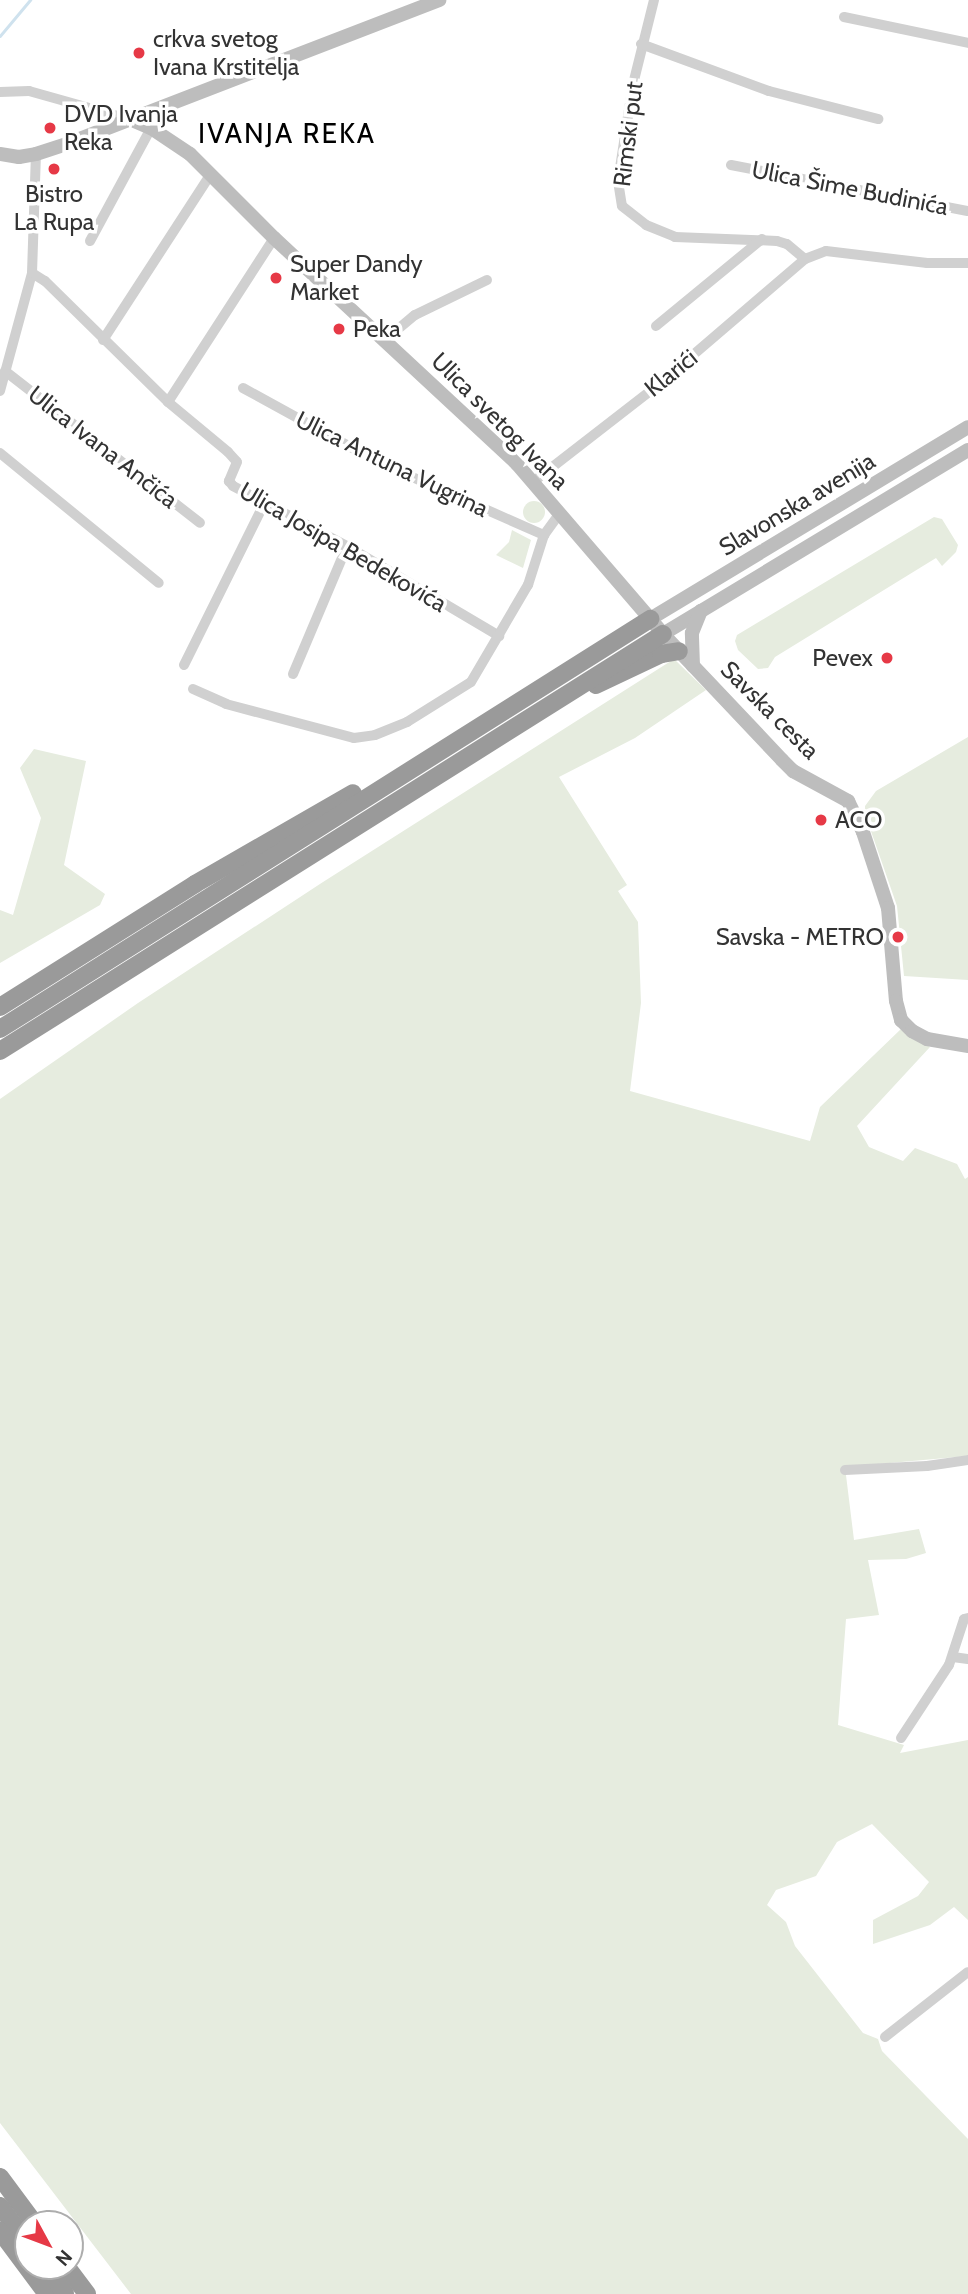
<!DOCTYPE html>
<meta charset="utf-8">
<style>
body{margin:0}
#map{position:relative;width:968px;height:2294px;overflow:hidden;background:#fff;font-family:Cabin,sans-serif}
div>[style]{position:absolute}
.green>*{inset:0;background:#e6ecdf}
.round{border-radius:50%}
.stream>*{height:2.5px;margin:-1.25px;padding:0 1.25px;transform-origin:1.25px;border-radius:1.25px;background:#cfe2ee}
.street>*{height:10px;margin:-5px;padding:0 5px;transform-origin:5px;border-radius:5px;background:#d0d0d0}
.secondary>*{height:14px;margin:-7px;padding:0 7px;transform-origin:7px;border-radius:7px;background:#bdbdbd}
.highway>*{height:18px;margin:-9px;padding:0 9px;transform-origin:9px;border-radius:9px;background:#9a9a9a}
.dots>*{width:19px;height:19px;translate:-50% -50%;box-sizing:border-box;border:4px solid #fff;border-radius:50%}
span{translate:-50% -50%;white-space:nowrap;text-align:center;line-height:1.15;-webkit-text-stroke:7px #fff;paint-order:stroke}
.poi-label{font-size:24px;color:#333}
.left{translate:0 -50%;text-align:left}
.right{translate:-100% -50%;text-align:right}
.street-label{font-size:24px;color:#333}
.quarter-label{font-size:28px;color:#000;letter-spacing:2px}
.north{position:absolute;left:14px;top:2210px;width:70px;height:70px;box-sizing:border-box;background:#fff;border:2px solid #adadad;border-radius:50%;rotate:131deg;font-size:19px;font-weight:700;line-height:28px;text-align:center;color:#333}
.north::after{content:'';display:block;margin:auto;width:24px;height:32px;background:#e63946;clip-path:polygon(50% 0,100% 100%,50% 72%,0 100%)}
</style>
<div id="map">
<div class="green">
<i class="round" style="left:523px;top:501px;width:22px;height:22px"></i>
<i style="clip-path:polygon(934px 517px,942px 519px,958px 545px,956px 552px,942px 566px,936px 558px,775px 657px,768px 668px,758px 669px,738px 650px,735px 641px,737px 635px)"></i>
<i style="clip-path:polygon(512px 530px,531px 540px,523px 568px,496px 555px,509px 542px)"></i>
<i style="clip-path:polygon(674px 659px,706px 690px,635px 738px,559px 777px,627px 885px,618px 891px,638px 922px,641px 1003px,630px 1091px,810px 1141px,820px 1107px,901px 1029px,930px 1047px,857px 1126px,869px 1147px,903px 1161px,915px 1148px,957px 1164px,965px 1179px,968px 1177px,968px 1456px,845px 1467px,854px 1540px,919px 1529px,926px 1553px,906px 1559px,868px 1560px,879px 1615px,846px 1619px,838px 1725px,904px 1745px,900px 1753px,968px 1740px,968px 1920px,954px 1907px,930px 1925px,873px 1944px,873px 1920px,918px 1896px,929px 1882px,872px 1824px,837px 1842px,816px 1876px,776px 1890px,767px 1905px,786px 1922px,795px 1946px,863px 2033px,878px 2039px,882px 2051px,968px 2139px,968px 2294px,131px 2294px,0 2123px,0 1099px,138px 1003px,323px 882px)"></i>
<i style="clip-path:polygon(968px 737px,968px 980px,904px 976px,897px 906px,865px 814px,865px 806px,876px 791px)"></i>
<i style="clip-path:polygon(34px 749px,86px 761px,64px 865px,105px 894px,100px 905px,0 963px,0 910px,13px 915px,41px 818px,20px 768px)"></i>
</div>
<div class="stream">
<i style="left:0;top:36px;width:47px;rotate:-50.2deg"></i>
</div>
<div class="street">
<i style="left:654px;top:0;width:87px;rotate:104deg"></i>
<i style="left:633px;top:84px;width:98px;rotate:98.8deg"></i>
<i style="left:618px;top:181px;width:25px;rotate:81deg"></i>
<i style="left:622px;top:206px;width:31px;rotate:38deg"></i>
<i style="left:646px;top:225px;width:31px;rotate:22deg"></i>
<i style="left:675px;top:237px;width:102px;rotate:2.2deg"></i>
<i style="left:777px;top:241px;width:10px;rotate:17deg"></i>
<i style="left:787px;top:244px;width:23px;rotate:40deg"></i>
<i style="left:805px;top:259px;width:22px;rotate:-21deg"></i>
<i style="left:826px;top:251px;width:102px;rotate:6.8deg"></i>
<i style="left:927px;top:263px;width:41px"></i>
<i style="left:844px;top:17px;width:127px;rotate:11.8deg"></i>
<i style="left:641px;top:44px;width:136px;rotate:20.2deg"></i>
<i style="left:769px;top:91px;width:113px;rotate:14.4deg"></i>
<i style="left:0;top:92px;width:29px;rotate:-2deg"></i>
<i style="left:29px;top:91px;width:107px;rotate:15.7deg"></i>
<i style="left:731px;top:165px;width:241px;rotate:11deg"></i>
<i style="left:90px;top:241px;width:128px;rotate:-61.6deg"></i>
<i style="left:32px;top:273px;width:15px;rotate:32deg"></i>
<i style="left:45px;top:281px;width:173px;rotate:44.5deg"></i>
<i style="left:168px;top:402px;width:78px;rotate:39.8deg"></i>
<i style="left:228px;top:452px;width:13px;rotate:48deg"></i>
<i style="left:237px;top:462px;width:21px;rotate:113deg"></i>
<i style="left:229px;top:481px;width:6px;rotate:51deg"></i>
<i style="left:233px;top:486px;width:129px;rotate:27.8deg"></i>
<i style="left:347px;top:546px;width:177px;rotate:30.6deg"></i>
<i style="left:656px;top:326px;width:137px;rotate:-39.4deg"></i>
<i style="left:103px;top:340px;width:197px;rotate:-57deg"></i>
<i style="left:385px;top:340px;width:39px;rotate:-40deg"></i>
<i style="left:415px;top:315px;width:80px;rotate:-25.9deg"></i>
<i style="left:5px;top:371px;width:247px;rotate:37.9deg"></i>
<i style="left:243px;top:388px;width:152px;rotate:28.8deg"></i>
<i style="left:376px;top:461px;width:184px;rotate:23.8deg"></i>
<i style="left:0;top:391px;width:122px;rotate:-74.8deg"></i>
<i style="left:32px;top:273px;width:119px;rotate:-88.1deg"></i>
<i style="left:168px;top:402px;width:195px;rotate:-57.1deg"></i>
<i style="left:0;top:453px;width:205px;rotate:39.3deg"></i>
<i style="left:533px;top:482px;width:158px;rotate:-37.8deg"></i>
<i style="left:658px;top:385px;width:194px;rotate:-40.6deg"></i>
<i style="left:184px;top:665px;width:182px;rotate:-63.6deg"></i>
<i style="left:293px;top:674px;width:139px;rotate:-67.1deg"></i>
<i style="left:193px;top:689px;width:36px;rotate:24deg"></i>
<i style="left:226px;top:704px;width:132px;rotate:14.9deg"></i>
<i style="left:354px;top:738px;width:21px;rotate:-8deg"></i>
<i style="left:375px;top:735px;width:35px;rotate:-22deg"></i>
<i style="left:407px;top:722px;width:75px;rotate:-32deg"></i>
<i style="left:471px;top:682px;width:113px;rotate:-59.6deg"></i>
<i style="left:528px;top:585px;width:52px;rotate:-72.3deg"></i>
<i style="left:544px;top:535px;width:27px;rotate:-54deg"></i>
<i style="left:845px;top:1470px;width:82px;rotate:-2.8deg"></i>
<i style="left:927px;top:1466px;width:41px;rotate:-8.3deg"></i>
<i style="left:953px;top:1657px;width:15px;rotate:8deg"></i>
<i style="left:901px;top:1738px;width:87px;rotate:-56.7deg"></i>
<i style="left:949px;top:1665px;width:48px;rotate:-71.9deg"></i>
<i style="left:964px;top:1619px;width:4px;rotate:-14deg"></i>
<i style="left:885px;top:2037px;width:105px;rotate:-38.1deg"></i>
</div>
<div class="secondary">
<i style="left:132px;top:120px;width:21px;rotate:23deg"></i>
<i style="left:151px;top:128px;width:47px;rotate:33.7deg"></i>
<i style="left:190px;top:154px;width:119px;rotate:45deg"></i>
<i style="left:274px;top:238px;width:332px;rotate:42.9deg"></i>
<i style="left:517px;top:464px;width:224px;rotate:49.3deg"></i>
<i style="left:663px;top:634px;width:173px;rotate:46.6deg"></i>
<i style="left:782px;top:760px;width:16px;rotate:45deg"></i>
<i style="left:793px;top:771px;width:63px;rotate:28.6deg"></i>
<i style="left:848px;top:801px;width:34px;rotate:64deg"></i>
<i style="left:863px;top:832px;width:80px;rotate:71.8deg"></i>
<i style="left:888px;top:908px;width:93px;rotate:85.1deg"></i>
<i style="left:896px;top:1001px;width:20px;rotate:75deg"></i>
<i style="left:901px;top:1020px;width:16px;rotate:45deg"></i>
<i style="left:912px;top:1031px;width:17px;rotate:28deg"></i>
<i style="left:927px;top:1039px;width:42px;rotate:9.7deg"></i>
<i style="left:0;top:154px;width:19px;rotate:9deg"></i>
<i style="left:19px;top:157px;width:17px;rotate:-10deg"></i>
<i style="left:36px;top:154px;width:35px;rotate:-18deg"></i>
<i style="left:69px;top:143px;width:397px;rotate:-21.1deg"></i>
<i style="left:650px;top:619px;width:371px;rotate:-31.1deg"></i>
<i style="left:663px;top:634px;width:356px;rotate:-31.1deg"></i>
<i style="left:693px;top:666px;width:33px;rotate:-92deg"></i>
<i style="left:692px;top:633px;width:24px;rotate:-68deg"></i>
</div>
<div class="highway">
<i style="left:596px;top:685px;width:72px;rotate:-25.5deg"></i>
<i style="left:661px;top:654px;width:18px;rotate:-9deg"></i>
<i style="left:0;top:1007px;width:231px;rotate:-32.2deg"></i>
<i style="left:195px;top:884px;width:182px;rotate:-29.9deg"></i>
<i style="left:0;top:1029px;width:769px;rotate:-32.24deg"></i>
<i style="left:0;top:1051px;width:783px;rotate:-32.17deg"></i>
<i style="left:0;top:2177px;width:59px;rotate:53.3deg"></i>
<i style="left:0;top:2206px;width:47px;rotate:53.6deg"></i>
<i style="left:0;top:2231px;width:79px;rotate:53.3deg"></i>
<i style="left:45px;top:2266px;width:34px;rotate:54deg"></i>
<i style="left:66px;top:2266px;width:35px;rotate:53deg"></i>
</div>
<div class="dots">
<i style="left:139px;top:53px;background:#e63946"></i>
<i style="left:50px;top:128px;background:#e63946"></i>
<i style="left:54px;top:169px;background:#e63946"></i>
<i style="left:276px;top:278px;background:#e63946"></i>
<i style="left:339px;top:329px;background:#e63946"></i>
<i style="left:887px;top:658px;background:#e63946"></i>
<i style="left:821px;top:820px;background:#e63946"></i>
<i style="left:898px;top:937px;background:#e63946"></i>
</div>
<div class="poi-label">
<span class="left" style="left:153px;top:53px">crkva svetog<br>Ivana Krstitelja</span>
<span class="left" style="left:64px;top:128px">DVD Ivanja<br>Reka</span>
<span style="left:54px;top:208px">Bistro<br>La Rupa</span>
<span class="left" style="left:290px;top:278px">Super Dandy<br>Market</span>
<span class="left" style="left:353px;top:329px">Peka</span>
<span class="right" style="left:873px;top:658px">Pevex</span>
<span class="left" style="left:835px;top:820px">ACO</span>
<span class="right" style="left:884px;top:937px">Savska - METRO</span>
</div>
<div class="street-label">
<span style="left:628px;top:134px;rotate:-83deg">Rimski put</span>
<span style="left:850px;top:188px;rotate:11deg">Ulica Šime Budinića</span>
<span style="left:671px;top:373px;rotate:-39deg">Klarići</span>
<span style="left:500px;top:421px;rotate:45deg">Ulica svetog Ivana</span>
<span style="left:103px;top:447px;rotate:38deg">Ulica Ivana Ančića</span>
<span style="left:392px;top:464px;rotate:26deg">Ulica Antuna Vugrina</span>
<span style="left:797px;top:504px;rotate:-31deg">Slavonska avenija</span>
<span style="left:343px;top:547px;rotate:30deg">Ulica Josipa Bedekovića</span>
<span style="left:770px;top:710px;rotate:45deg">Savska cesta</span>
</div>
<div class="quarter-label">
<span style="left:287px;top:133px">IVANJA REKA</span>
</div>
<div class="north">N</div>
</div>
